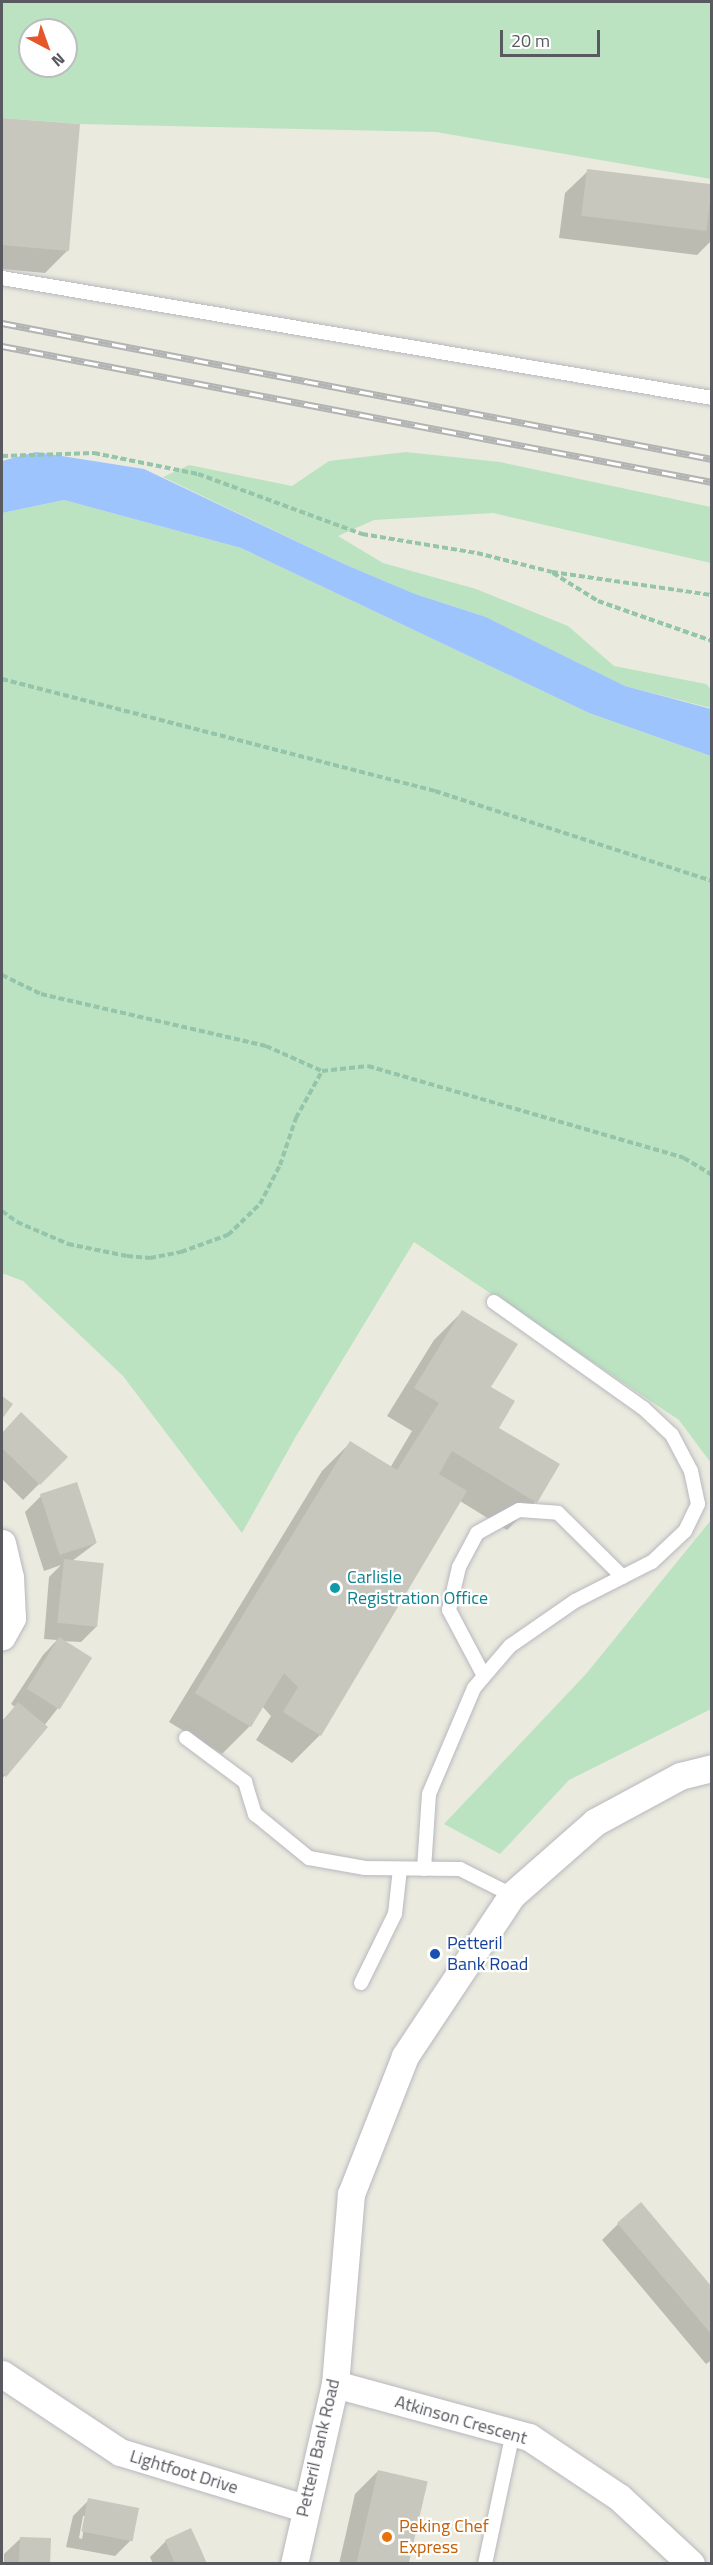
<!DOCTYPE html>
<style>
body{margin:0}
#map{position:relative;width:713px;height:2565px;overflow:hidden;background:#ebeadf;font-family:"Titillium Web",sans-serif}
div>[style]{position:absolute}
.green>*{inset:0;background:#bbe3c1}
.water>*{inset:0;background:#9dc4fd}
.shadow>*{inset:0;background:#0003}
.building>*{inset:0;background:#c8c7be;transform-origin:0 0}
.path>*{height:4px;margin-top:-2px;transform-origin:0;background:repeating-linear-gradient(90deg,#94c4a9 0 6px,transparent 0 9px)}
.roads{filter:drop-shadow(0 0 2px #b7b8be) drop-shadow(0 0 2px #b7b8be)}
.service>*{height:14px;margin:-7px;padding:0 7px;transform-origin:7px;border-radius:7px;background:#fff}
.minor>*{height:27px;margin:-13.5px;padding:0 13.5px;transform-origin:13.5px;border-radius:13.5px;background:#fff}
.rail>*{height:7px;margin-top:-3.5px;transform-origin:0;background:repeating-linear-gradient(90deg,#fff 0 14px,#b2b3b3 0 28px);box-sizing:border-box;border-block:2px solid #b2b3b3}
.dots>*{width:16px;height:16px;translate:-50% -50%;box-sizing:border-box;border:3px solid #fff;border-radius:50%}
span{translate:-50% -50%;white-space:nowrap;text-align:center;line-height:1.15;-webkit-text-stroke:4.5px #fff;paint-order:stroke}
.culture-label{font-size:18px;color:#0d838f}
.left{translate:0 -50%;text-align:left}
.transit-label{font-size:18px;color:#164399}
.street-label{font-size:18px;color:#585a60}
.food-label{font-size:18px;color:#c56008}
.frame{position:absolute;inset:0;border:3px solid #585a60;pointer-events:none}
.north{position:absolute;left:18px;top:18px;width:60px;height:60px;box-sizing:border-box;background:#fff;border:2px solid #bcbdbf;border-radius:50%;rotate:139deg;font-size:16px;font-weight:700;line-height:24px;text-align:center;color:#585a60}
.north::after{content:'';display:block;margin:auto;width:21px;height:27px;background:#e5572b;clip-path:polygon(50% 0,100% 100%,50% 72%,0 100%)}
.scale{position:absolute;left:500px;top:30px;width:100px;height:27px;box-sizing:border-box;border:3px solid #585a60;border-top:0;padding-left:8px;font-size:18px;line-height:21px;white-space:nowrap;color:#585a60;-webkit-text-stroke:4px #fff;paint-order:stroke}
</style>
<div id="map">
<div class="green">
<i style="clip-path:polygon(evenodd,2px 2px,711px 2px,711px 179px,436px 132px,80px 124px,2px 118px,2px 2px,30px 30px,66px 30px,66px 66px,30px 66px,30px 30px)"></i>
<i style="clip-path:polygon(406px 452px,500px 462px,711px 507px,711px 563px,493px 513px,374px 520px,338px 536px,383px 563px,476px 589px,568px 626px,614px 666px,706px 684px,711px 689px,711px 708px,625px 686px,486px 617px,415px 594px,344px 564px,163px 477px,189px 465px,292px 486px,329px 461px)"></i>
<i style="clip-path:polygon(64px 500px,241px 548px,589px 713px,711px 756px,711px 1463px,679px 1420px,414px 1242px,295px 1438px,242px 1533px,123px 1376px,23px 1281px,2px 1273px,2px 513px)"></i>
<i style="clip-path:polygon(711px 1520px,711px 1709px,569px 1780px,500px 1854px,444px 1824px,586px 1674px)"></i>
</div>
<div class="water">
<i style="clip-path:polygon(36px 452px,144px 469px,344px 564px,415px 594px,486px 617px,625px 686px,711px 709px,711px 756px,589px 713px,241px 548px,64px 500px,2px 513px,2px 461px)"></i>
</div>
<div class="shadow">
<i style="clip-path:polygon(2px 119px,79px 126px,68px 250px,45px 273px,2px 269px)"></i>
<i style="clip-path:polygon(588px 171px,712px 186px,712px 240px,697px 255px,559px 238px,565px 193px)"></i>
<i style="clip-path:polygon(462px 1312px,489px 1388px,497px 1428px,535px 1502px,507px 1530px,460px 1501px,320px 1735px,292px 1763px,256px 1740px,271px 1716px,262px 1706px,250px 1726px,222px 1754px,169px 1722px,322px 1471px,350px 1443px,390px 1468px,412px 1431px,387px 1416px,434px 1340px)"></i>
<i style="clip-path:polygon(21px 1414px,66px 1457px,23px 1500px,2px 1479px,2px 1434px)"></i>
<i style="clip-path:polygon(41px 1496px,96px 1543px,72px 1561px,97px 1626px,81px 1642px,62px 1641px,58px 1708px,2px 1779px,2px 1721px,15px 1707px,11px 1704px,43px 1655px,57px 1640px,44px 1639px,49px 1577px,61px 1565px,44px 1571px,25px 1512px)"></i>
<i style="clip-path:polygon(618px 2224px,712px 2289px,712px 2360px,706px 2364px,602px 2240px)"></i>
<i style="clip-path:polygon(378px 2471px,406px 2564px,339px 2564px,355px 2494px)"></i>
<i style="clip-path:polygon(evenodd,89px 2500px,131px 2540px,115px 2556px,66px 2547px,73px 2516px,89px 2500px,83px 2516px,86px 2516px,82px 2539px,79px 2538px,83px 2516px)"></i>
<i style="clip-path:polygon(21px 2538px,47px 2564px,4px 2564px,4px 2554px)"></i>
<i style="clip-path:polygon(166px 2541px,205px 2564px,153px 2564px,150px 2557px)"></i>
</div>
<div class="building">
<i style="clip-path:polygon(2px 118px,80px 124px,69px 251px,2px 245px)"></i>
<i style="left:587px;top:169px;width:126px;height:47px;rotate:7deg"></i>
<i style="clip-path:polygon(462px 1310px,518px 1344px,491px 1387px,515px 1401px,499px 1428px,560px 1464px,537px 1503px,452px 1451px,439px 1474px,467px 1491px,321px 1736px,283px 1712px,298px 1687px,284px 1673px,251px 1727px,195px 1693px,350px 1441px,397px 1470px,439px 1403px,414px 1388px)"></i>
<i style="clip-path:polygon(2px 1396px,13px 1404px,2px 1419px)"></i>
<i style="clip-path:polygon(21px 1412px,68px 1457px,40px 1485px,2px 1448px,2px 1433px)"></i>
<i style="left:77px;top:1482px;width:64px;height:39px;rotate:72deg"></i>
<i style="left:64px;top:1559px;width:40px;height:64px;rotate:6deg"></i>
<i style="left:59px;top:1637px;width:39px;height:61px;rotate:32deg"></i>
<i style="clip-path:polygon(18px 1702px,48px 1727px,6px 1777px,2px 1772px,2px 1722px)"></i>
<i style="clip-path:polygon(641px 2202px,712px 2287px,712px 2335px,617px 2223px)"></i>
<i style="left:378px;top:2470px;width:51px;height:97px;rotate:13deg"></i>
<i style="left:88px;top:2498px;width:52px;height:34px;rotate:11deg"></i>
<i style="clip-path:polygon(191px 2528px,202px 2552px,207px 2564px,175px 2564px,165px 2540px)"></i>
<i style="left:20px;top:2537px;width:31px;height:27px;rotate:2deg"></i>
</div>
<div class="path">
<i style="left:2px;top:456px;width:92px;rotate:-1.9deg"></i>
<i style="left:94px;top:453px;width:106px;rotate:11.4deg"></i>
<i style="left:198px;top:474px;width:175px;rotate:20.1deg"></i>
<i style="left:362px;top:534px;width:117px;rotate:9.4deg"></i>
<i style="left:477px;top:553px;width:77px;rotate:14.2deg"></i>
<i style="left:552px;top:572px;width:162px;rotate:8.2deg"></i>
<i style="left:553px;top:573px;width:53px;rotate:31.9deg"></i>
<i style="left:598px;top:601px;width:121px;rotate:19.3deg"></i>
<i style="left:2px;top:679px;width:447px;rotate:14.5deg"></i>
<i style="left:435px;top:791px;width:291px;rotate:18deg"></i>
<i style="left:2px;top:975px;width:43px;rotate:26deg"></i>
<i style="left:41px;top:994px;width:231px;rotate:13deg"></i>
<i style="left:266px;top:1046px;width:61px;rotate:24.1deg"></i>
<i style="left:2px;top:1211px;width:19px;rotate:36deg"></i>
<i style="left:17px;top:1222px;width:56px;rotate:23.3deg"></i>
<i style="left:68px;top:1244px;width:60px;rotate:11.5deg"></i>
<i style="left:127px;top:1256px;width:23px;rotate:5deg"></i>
<i style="left:150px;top:1258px;width:32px;rotate:-11deg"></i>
<i style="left:181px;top:1252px;width:50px;rotate:-19.9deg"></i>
<i style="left:228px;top:1235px;width:45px;rotate:-44.1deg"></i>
<i style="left:260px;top:1204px;width:44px;rotate:-62.9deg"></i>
<i style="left:280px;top:1165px;width:50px;rotate:-71.2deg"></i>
<i style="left:296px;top:1118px;width:54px;rotate:-61deg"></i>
<i style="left:322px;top:1071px;width:46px;rotate:-6.2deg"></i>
<i style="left:368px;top:1066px;width:329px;rotate:16.2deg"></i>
<i style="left:684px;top:1158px;width:33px;rotate:31deg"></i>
</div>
<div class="roads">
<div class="service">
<i style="left:2px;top:278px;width:720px;rotate:9.59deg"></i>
<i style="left:484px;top:1676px;width:75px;rotate:-117.9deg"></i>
<i style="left:449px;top:1610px;width:44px;rotate:-76.9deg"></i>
<i style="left:459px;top:1567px;width:38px;rotate:-62deg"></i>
<i style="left:477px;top:1533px;width:48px;rotate:-28.7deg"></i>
<i style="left:519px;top:1510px;width:39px;rotate:4deg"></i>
<i style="left:558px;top:1513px;width:91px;rotate:44.6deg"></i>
<i style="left:186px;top:1738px;width:74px;rotate:36.7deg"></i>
<i style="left:245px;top:1782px;width:34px;rotate:73deg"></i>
<i style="left:255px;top:1814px;width:70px;rotate:39.2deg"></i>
<i style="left:309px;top:1858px;width:57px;rotate:10.1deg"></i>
<i style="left:365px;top:1868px;width:95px;rotate:0.6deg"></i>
<i style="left:460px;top:1869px;width:58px;rotate:26.6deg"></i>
<i style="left:424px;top:1869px;width:75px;rotate:-86.2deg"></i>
<i style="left:429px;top:1794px;width:115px;rotate:-67deg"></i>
<i style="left:474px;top:1688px;width:55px;rotate:-49.4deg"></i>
<i style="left:510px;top:1646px;width:79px;rotate:-34.7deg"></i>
<i style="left:575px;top:1601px;width:86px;rotate:-26.9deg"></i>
<i style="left:652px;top:1562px;width:45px;rotate:-43.2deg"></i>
<i style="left:685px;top:1531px;width:30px;rotate:-64deg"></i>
<i style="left:698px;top:1504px;width:34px;rotate:-102deg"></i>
<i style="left:691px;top:1471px;width:41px;rotate:-117.8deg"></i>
<i style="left:672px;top:1435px;width:40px;rotate:-137deg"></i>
<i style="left:643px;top:1408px;width:183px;rotate:-144.6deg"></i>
<i style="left:361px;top:1983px;width:77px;rotate:-63.8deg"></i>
<i style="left:395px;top:1914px;width:45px;rotate:-83.7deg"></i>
<i style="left:485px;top:2564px;width:135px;rotate:-78deg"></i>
</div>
<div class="minor">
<i style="left:2px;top:1543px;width:35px;rotate:77deg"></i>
<i style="left:10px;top:1577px;width:41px;rotate:87.2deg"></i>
<i style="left:12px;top:1618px;width:21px;rotate:119deg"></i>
<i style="left:2px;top:2374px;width:141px;rotate:33.5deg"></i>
<i style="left:120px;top:2452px;width:192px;rotate:16.9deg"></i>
<i style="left:335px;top:2384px;width:201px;rotate:15.3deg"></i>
<i style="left:529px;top:2437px;width:108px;rotate:33.7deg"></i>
<i style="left:619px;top:2497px;width:98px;rotate:42.9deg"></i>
<i style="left:294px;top:2564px;width:185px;rotate:-77.2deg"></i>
<i style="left:335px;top:2384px;width:191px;rotate:-85.2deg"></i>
<i style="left:351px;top:2194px;width:148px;rotate:-68.6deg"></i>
<i style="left:405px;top:2056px;width:193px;rotate:-56.4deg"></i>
<i style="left:512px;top:1895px;width:111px;rotate:-41.3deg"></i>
<i style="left:595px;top:1822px;width:97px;rotate:-28.4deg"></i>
<i style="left:680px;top:1776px;width:33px;rotate:-14deg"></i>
</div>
</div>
<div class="rail">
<i style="left:2px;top:323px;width:723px;rotate:10.84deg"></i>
<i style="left:2px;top:346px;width:723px;rotate:10.84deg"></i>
</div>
<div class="dots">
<i style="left:335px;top:1588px;background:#0f9aa8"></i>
<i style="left:435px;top:1954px;background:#1a4fb4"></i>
<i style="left:387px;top:2537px;background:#e8710a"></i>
</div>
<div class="culture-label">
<span class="left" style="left:347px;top:1588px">Carlisle<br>Registration Office</span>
</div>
<div class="transit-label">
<span class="left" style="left:447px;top:1954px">Petteril<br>Bank Road</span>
</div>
<div class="street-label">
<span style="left:461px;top:2420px;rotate:16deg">Atkinson Crescent</span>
<span style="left:318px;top:2448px;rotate:-77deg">Petteril Bank Road</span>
<span style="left:184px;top:2472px;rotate:17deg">Lightfoot Drive</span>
</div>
<div class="food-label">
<span class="left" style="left:399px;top:2537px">Peking Chef<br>Express</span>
</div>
<div class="frame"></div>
<div class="north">N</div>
<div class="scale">20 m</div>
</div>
